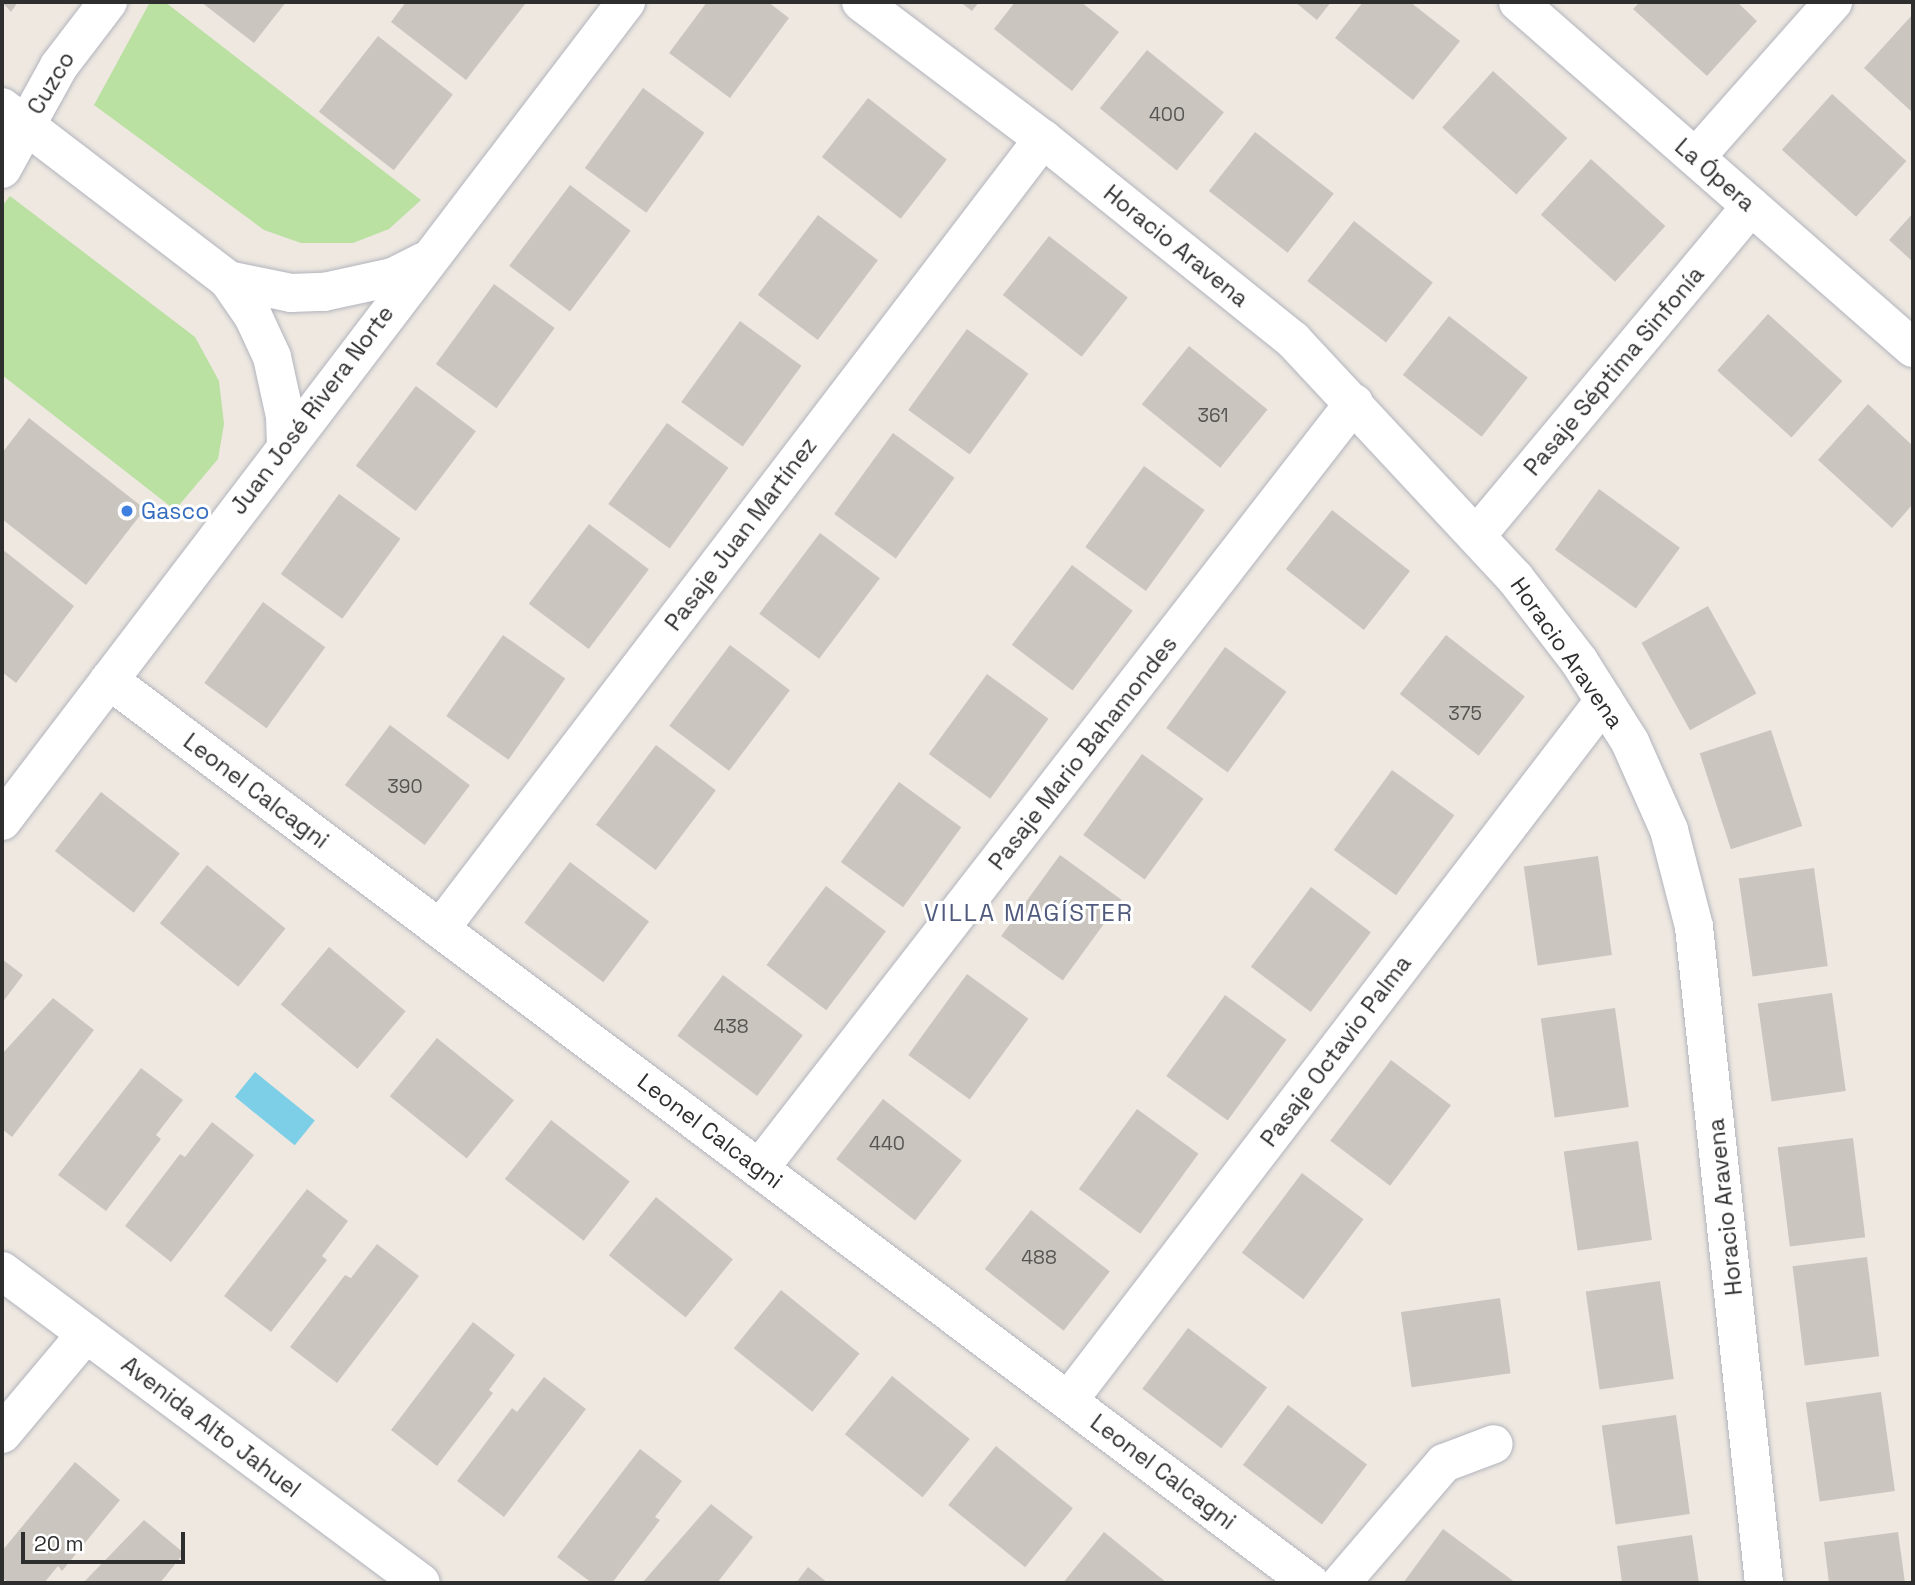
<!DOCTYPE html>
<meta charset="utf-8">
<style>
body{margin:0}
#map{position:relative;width:1915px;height:1585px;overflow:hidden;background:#eee8e1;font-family:"Space Grotesk",sans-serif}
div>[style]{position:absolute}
.green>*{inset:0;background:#bae0a2}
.water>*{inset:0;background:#7dcfe7;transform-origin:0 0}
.building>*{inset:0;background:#cac6bf;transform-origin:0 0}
.roads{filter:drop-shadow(0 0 2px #b2b4bd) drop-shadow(0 0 2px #b2b4bd)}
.street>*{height:38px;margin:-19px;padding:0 19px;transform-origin:19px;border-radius:19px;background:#fff}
.secondary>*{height:38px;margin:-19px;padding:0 19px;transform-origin:19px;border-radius:19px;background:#fff}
.dots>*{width:19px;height:19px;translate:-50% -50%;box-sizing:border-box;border:4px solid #fff;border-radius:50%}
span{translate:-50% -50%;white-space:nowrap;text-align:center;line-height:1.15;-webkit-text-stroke:6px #fff;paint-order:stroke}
.number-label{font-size:19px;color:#555452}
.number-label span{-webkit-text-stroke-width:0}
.street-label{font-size:23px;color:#2e2e2e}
.shop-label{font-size:23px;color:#366cbe}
.left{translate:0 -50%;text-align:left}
.neighbourhood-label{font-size:24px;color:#505a7c;letter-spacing:2px}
.frame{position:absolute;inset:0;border:4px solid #2e2e2e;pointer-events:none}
.scale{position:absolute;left:21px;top:1532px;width:164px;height:32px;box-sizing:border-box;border:4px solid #2e2e2e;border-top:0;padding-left:9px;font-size:21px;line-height:24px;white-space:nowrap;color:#2e2e2e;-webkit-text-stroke:5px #fff;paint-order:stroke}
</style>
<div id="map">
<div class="green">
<i style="clip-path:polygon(150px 2px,165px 2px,421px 200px,389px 229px,353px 243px,301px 243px,264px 230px,94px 105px)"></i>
<i style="clip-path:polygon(10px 196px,195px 337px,219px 381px,224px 424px,218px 459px,175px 510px,2px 375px,2px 206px)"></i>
</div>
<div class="water">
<i style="left:255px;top:1072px;width:77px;height:32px;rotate:39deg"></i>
</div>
<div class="building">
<i style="clip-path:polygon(2px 2px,18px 2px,11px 12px)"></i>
<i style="clip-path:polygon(201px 2px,286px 2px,254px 43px)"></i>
<i style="clip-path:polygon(406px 2px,521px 2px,525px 4px,466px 80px,391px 22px)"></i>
<i style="clip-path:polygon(707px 2px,768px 2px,789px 18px,730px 98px,669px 53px)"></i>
<i style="clip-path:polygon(960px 2px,979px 2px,972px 11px)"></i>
<i style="clip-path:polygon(1015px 2px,1081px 2px,1119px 32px,1072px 91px,994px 29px)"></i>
<i style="clip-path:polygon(1295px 2px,1331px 2px,1317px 20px)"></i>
<i style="clip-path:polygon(1363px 2px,1410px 2px,1460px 41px,1413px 100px,1335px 38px)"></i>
<i style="clip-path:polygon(1640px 2px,1737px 2px,1757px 21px,1707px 76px,1633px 9px)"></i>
<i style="clip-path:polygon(1913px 14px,1913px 113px,1864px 68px)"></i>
<i style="left:378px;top:36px;width:95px;height:96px;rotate:38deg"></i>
<i style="left:1147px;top:50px;width:99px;height:75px;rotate:39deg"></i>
<i style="left:1493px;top:71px;width:100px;height:76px;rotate:42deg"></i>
<i style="left:643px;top:88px;width:76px;height:99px;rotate:36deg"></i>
<i style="left:1832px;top:94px;width:100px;height:75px;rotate:42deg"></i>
<i style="left:868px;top:98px;width:100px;height:75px;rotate:38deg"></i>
<i style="left:1255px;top:132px;width:100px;height:75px;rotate:38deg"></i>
<i style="left:1591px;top:159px;width:100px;height:75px;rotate:42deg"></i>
<i style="left:570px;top:185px;width:76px;height:101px;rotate:37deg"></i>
<i style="clip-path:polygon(1913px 213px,1913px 262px,1889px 240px)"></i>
<i style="left:818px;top:215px;width:75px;height:100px;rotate:37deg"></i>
<i style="left:1354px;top:221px;width:100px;height:76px;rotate:38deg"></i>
<i style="left:1049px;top:236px;width:100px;height:75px;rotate:38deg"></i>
<i style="left:494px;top:284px;width:75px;height:99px;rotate:36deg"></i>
<i style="left:1768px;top:314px;width:100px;height:76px;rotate:42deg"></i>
<i style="left:1449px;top:316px;width:100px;height:75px;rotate:38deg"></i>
<i style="left:740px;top:321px;width:76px;height:100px;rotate:36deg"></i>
<i style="left:967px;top:329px;width:76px;height:100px;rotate:36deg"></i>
<i style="left:1189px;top:346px;width:101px;height:75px;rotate:39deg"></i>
<i style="left:416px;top:386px;width:75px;height:100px;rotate:37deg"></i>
<i style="clip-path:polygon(1868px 404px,1913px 446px,1913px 504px,1892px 528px,1818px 460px)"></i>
<i style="clip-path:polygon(29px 418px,145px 509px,86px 585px,2px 519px,2px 453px)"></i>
<i style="left:667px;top:423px;width:76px;height:100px;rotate:36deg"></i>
<i style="left:893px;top:433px;width:76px;height:100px;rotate:36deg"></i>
<i style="left:1144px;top:466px;width:75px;height:100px;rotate:36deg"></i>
<i style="left:1599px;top:489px;width:100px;height:75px;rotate:36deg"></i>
<i style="left:339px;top:494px;width:76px;height:99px;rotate:36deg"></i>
<i style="left:1332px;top:510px;width:99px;height:75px;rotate:38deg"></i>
<i style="left:589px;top:524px;width:75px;height:100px;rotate:37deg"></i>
<i style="left:820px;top:533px;width:75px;height:101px;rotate:37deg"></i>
<i style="clip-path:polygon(2px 549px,74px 606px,16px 683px,2px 672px)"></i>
<i style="left:1072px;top:565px;width:76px;height:100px;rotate:37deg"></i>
<i style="left:263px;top:602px;width:77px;height:100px;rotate:36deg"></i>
<i style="left:1708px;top:606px;width:100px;height:76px;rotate:61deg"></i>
<i style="left:503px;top:635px;width:76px;height:99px;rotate:35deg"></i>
<i style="left:1446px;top:635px;width:100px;height:75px;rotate:38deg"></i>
<i style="left:730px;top:645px;width:75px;height:101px;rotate:37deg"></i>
<i style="left:1225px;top:647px;width:76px;height:100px;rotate:36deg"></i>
<i style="left:987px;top:674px;width:76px;height:99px;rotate:36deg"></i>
<i style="left:390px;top:725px;width:100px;height:75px;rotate:37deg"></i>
<i style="left:1771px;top:730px;width:101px;height:75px;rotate:72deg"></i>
<i style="left:656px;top:745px;width:75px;height:100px;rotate:37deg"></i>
<i style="left:1142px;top:754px;width:76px;height:100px;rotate:36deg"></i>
<i style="left:1392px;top:770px;width:77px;height:99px;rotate:36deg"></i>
<i style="left:899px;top:782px;width:77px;height:99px;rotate:36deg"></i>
<i style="left:101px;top:792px;width:100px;height:75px;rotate:38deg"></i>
<i style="left:1060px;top:855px;width:76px;height:100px;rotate:36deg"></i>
<i style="left:1598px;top:856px;width:100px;height:75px;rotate:82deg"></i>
<i style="left:570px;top:862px;width:99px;height:76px;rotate:37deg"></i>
<i style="left:207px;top:865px;width:101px;height:75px;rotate:39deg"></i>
<i style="left:1814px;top:868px;width:99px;height:76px;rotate:82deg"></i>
<i style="left:826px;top:886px;width:75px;height:99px;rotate:37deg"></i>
<i style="left:1311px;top:887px;width:75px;height:100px;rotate:37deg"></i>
<i style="left:329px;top:947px;width:100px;height:75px;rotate:40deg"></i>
<i style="clip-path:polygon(2px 959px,23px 975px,2px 1003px)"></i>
<i style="left:967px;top:974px;width:76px;height:100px;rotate:36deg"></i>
<i style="left:723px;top:975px;width:100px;height:76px;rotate:37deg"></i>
<i style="left:1832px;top:993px;width:99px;height:75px;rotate:82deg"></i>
<i style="left:1225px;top:995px;width:76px;height:100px;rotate:36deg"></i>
<i style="clip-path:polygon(53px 998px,94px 1030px,12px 1137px,2px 1129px,2px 1054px)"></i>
<i style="left:1615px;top:1008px;width:100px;height:75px;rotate:82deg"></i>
<i style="left:437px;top:1038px;width:99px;height:75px;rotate:39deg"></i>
<i style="left:1391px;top:1060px;width:75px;height:101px;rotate:37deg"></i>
<i style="clip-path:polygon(141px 1068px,183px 1100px,156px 1135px,161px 1139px,106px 1211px,58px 1175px)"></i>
<i style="left:883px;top:1099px;width:100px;height:76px;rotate:38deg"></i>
<i style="left:1137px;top:1109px;width:76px;height:99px;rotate:36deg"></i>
<i style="left:551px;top:1120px;width:100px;height:75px;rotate:38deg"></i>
<i style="clip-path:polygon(212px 1122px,254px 1155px,171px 1262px,125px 1226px,180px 1154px,185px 1157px)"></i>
<i style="left:1853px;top:1138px;width:100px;height:76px;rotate:83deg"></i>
<i style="left:1638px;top:1141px;width:100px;height:75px;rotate:82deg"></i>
<i style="left:1302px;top:1173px;width:77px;height:100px;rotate:37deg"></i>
<i style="clip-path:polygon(307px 1189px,348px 1221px,322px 1256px,327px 1260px,271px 1332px,224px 1296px)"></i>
<i style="left:656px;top:1197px;width:99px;height:75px;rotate:39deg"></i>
<i style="left:1031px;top:1210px;width:100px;height:75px;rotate:38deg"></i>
<i style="clip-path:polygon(377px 1244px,419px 1276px,337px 1383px,290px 1347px,345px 1275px,351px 1278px)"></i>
<i style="left:1867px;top:1257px;width:100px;height:75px;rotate:83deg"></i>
<i style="left:1660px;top:1281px;width:99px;height:75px;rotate:82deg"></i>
<i style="left:781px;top:1290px;width:101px;height:75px;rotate:39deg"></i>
<i style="left:1500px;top:1298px;width:76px;height:100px;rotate:82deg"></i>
<i style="clip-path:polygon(473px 1322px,515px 1355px,489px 1390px,493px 1393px,437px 1466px,391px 1430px)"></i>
<i style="left:1188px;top:1328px;width:99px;height:76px;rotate:37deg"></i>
<i style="left:892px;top:1376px;width:100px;height:75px;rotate:39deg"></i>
<i style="clip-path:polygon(544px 1377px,586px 1409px,504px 1517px,457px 1481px,512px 1408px,517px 1412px)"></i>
<i style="left:1881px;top:1392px;width:100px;height:76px;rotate:82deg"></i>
<i style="left:1288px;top:1405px;width:99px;height:75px;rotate:37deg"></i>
<i style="left:1676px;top:1415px;width:100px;height:75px;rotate:82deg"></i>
<i style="left:996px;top:1446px;width:99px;height:76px;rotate:39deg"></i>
<i style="clip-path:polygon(640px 1449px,682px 1481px,655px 1517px,660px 1520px,612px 1583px,592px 1583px,557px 1557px)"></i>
<i style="clip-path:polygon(75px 1462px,120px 1500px,62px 1571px,58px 1566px,44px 1583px,9px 1583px,2px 1578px,2px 1551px)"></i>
<i style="clip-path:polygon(711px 1504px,753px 1537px,717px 1583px,642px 1583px)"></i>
<i style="clip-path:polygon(144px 1520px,184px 1553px,160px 1583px,83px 1583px)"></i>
<i style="clip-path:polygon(1443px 1529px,1516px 1583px,1403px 1583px)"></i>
<i style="clip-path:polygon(1104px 1532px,1167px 1583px,1063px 1583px)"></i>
<i style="clip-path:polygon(1898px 1532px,1905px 1583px,1829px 1583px,1824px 1542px)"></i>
<i style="clip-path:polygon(1692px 1535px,1699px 1583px,1622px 1583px,1617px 1546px)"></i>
<i style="clip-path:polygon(808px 1567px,828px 1583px,796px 1583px)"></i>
</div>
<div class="roads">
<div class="street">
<i style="left:861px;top:2px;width:228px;rotate:37deg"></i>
<i style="left:1043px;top:139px;width:321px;rotate:38.8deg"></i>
<i style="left:1293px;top:340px;width:325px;rotate:47deg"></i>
<i style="left:1515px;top:578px;width:105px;rotate:52.4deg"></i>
<i style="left:1579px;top:661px;width:96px;rotate:57.8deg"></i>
<i style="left:1630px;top:742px;width:96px;rotate:66.1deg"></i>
<i style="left:1669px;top:830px;width:100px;rotate:75.5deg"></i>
<i style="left:1694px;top:927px;width:660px;rotate:83.91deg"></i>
<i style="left:1518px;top:2px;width:525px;rotate:41.22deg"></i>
<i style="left:2px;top:107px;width:285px;rotate:37.4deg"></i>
<i style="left:228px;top:280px;width:64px;rotate:11.7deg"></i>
<i style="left:291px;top:293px;width:33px;rotate:-2deg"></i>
<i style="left:324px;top:292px;width:71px;rotate:-12.3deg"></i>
<i style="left:393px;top:277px;width:34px;rotate:-27deg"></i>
<i style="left:1696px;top:157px;width:207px;rotate:-48.5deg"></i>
<i style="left:2px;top:169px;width:118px;rotate:-61deg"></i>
<i style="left:59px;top:66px;width:81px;rotate:-52.6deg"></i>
<i style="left:228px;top:280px;width:44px;rotate:55.2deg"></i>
<i style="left:253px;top:316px;width:45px;rotate:65.1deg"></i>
<i style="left:272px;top:357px;width:60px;rotate:77.6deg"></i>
<i style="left:285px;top:416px;width:30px;rotate:88deg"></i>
<i style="left:1477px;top:535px;width:428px;rotate:-50.2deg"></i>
<i style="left:109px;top:680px;width:1503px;rotate:36.94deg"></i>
<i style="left:2px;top:821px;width:1030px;rotate:-52.7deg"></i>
<i style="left:440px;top:929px;width:994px;rotate:-52.65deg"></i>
<i style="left:759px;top:1169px;width:970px;rotate:-52.16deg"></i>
<i style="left:1068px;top:1401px;width:882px;rotate:-52.56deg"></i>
<i style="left:2px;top:1434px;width:131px;rotate:-50deg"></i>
<i style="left:1341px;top:1583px;width:158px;rotate:-49.4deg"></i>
<i style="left:1444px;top:1463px;width:53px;rotate:-20.8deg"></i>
</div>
<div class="secondary">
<i style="left:2px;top:1271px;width:522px;rotate:36.67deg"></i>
</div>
</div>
<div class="dots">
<i style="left:127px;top:511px;background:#3f7fe0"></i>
</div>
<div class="number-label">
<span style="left:1167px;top:115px">400</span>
<span style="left:1213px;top:416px">361</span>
<span style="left:1465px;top:714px">375</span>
<span style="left:405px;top:787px">390</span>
<span style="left:731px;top:1027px">438</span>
<span style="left:887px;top:1144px">440</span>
<span style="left:1039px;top:1258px">488</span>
</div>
<div class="street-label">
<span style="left:51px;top:83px;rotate:-59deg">Cuzco</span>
<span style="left:1715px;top:175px;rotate:41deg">La Ópera</span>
<span style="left:1176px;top:246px;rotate:39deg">Horacio Aravena</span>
<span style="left:1614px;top:371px;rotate:-50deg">Pasaje Séptima Sinfonía</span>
<span style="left:312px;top:410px;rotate:-53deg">Juan José Rivera Norte</span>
<span style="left:741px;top:534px;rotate:-53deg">Pasaje Juan Martínez</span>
<span style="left:1567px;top:653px;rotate:55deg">Horacio Aravena</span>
<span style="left:1083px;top:753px;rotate:-52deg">Pasaje Mario Bahamondes</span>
<span style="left:256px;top:791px;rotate:37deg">Leonel Calcagni</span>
<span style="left:1336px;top:1051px;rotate:-53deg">Pasaje Octavio Palma</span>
<span style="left:710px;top:1131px;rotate:37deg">Leonel Calcagni</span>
<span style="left:1725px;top:1207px;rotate:-96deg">Horacio Aravena</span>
<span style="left:211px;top:1427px;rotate:37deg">Avenida Alto Jahuel</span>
<span style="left:1163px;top:1472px;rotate:37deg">Leonel Calcagni</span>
</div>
<div class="shop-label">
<span class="left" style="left:141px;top:511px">Gasco</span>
</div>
<div class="neighbourhood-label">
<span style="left:1029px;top:913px">VILLA MAGÍSTER</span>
</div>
<div class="frame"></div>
<div class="scale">20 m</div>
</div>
